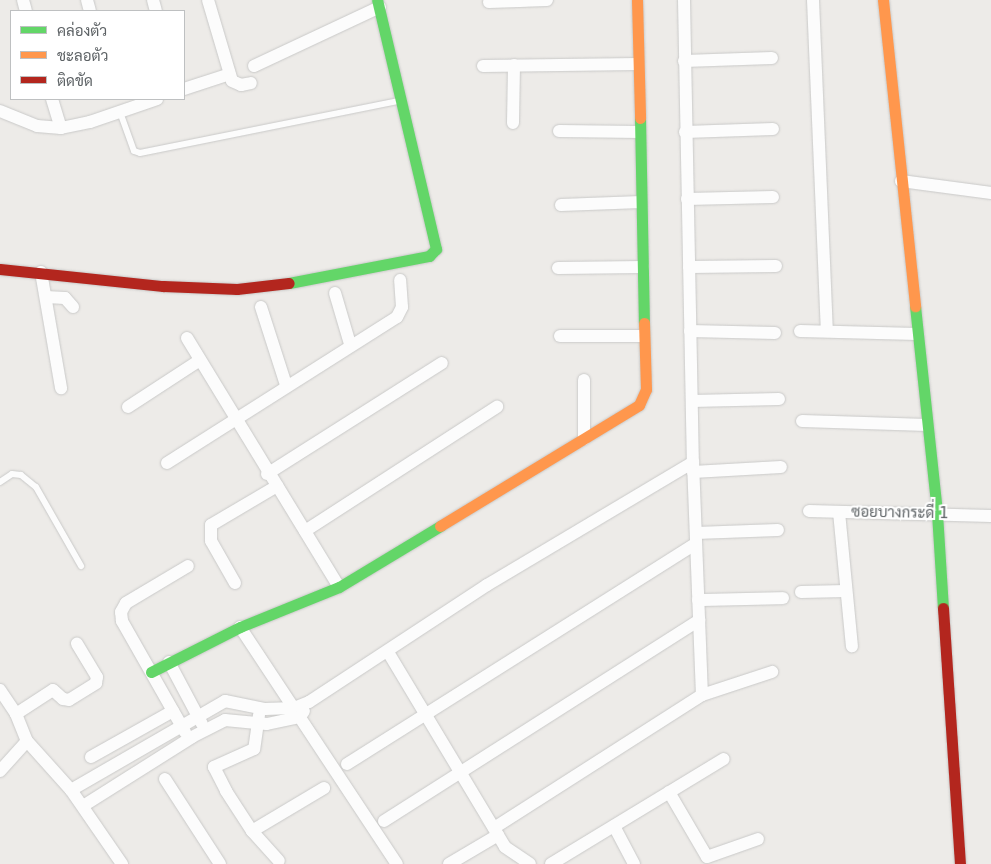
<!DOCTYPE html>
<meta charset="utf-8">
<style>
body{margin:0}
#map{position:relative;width:991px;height:864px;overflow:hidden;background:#edebe8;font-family:"DejaVu Sans",Sarabun,sans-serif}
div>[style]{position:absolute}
.roads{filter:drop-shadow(0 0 1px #c9c9c8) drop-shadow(0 0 1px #c9c9c8)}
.lane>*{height:6px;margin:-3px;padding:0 3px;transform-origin:3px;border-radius:3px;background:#fcfcfc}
.street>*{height:12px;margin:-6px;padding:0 6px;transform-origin:6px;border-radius:6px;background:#fcfcfc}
.fast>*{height:11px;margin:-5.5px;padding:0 5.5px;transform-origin:5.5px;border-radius:5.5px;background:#63d668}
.slow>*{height:11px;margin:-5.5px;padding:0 5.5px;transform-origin:5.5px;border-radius:5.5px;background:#ff974d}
.jam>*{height:11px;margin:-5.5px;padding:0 5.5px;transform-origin:5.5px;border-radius:5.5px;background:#b3261e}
span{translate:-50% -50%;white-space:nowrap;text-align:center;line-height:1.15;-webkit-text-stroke:4px #fff;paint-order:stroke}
.street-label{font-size:15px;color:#5d6265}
.legend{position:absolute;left:10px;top:10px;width:175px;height:90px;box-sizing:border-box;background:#fff;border:1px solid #bec0c1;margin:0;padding:6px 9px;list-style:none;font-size:15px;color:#5d6265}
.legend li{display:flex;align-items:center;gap:10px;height:25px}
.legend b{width:25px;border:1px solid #bec0c1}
</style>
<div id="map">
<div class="roads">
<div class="lane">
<i style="left:120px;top:112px;width:41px;rotate:70.3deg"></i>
<i style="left:134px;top:151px;width:6px;rotate:18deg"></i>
<i style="left:140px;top:153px;width:264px;rotate:-11.4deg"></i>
<i style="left:0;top:482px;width:14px;rotate:-34deg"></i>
<i style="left:12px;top:474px;width:9px;rotate:6deg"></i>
<i style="left:21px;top:475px;width:19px;rotate:39deg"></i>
<i style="left:36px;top:487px;width:91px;rotate:60.3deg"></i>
</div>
<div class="street">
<i style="left:23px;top:0;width:11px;rotate:75deg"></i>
<i style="left:87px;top:0;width:11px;rotate:75deg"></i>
<i style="left:153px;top:0;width:11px;rotate:75deg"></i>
<i style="left:208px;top:0;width:84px;rotate:73.5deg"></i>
<i style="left:232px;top:81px;width:10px;rotate:24deg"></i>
<i style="left:241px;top:85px;width:10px;rotate:-11deg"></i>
<i style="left:684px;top:0;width:462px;rotate:88.9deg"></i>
<i style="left:693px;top:462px;width:233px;rotate:87.8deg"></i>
<i style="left:813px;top:0;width:331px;rotate:87.6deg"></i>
<i style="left:489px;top:2px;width:58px;rotate:-2deg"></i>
<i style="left:684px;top:61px;width:88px;rotate:-2deg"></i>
<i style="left:254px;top:66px;width:139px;rotate:-25.1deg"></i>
<i style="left:483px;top:66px;width:155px;rotate:-0.7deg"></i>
<i style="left:184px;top:89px;width:48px;rotate:-18.1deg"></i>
<i style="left:52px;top:99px;width:30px;rotate:73deg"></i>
<i style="left:0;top:111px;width:40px;rotate:22deg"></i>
<i style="left:37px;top:126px;width:24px;rotate:5deg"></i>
<i style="left:61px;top:128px;width:30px;rotate:-12deg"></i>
<i style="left:90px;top:122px;width:71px;rotate:-18.9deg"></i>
<i style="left:513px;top:123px;width:58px;rotate:-89deg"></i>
<i style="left:559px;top:131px;width:81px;rotate:0.7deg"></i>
<i style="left:685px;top:132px;width:88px;rotate:-2deg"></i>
<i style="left:901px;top:181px;width:91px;rotate:7.6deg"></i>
<i style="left:687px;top:199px;width:86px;rotate:-1.3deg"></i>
<i style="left:561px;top:205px;width:80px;rotate:-2.1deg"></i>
<i style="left:689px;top:267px;width:87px;rotate:-0.7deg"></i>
<i style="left:558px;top:268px;width:85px;rotate:-0.7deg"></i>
<i style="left:41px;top:272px;width:118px;rotate:80.2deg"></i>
<i style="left:335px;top:293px;width:53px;rotate:73.6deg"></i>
<i style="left:46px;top:297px;width:19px;rotate:3deg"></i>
<i style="left:65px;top:298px;width:12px;rotate:48deg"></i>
<i style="left:261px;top:307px;width:82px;rotate:72.2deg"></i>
<i style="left:690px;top:331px;width:85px;rotate:1.3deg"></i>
<i style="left:800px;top:331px;width:117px;rotate:1.5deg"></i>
<i style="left:560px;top:336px;width:84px"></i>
<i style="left:187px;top:338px;width:292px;rotate:58.6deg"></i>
<i style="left:584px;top:380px;width:59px;rotate:90deg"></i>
<i style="left:692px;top:401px;width:87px;rotate:-1.3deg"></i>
<i style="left:128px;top:407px;width:86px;rotate:-33.1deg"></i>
<i style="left:802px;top:421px;width:125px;rotate:1.8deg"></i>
<i style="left:167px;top:463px;width:272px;rotate:-32.4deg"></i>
<i style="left:397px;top:317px;width:11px;rotate:-63deg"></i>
<i style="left:402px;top:307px;width:27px;rotate:-94deg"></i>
<i style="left:693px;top:472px;width:88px;rotate:-3.3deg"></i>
<i style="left:267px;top:474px;width:207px;rotate:-32.4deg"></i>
<i style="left:809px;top:511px;width:182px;rotate:1.6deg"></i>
<i style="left:839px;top:512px;width:135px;rotate:84.5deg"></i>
<i style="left:305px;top:531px;width:229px;rotate:-32.9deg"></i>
<i style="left:696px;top:533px;width:82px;rotate:-2.1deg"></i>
<i style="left:235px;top:583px;width:48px;rotate:-119.7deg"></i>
<i style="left:211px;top:541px;width:16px;rotate:-90deg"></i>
<i style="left:211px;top:525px;width:77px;rotate:-30.6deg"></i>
<i style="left:801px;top:592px;width:45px;rotate:-1.3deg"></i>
<i style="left:698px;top:600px;width:85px;rotate:-1.3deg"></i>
<i style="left:240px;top:627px;width:284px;rotate:56.5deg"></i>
<i style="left:388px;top:652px;width:227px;rotate:59deg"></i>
<i style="left:505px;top:847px;width:30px;rotate:34deg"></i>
<i style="left:169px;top:662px;width:70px;rotate:62deg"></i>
<i style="left:0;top:690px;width:29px;rotate:56deg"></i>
<i style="left:16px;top:714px;width:29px;rotate:68deg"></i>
<i style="left:27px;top:741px;width:66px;rotate:48.1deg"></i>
<i style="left:71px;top:790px;width:90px;rotate:55.4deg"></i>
<i style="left:16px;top:714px;width:44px;rotate:-33deg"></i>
<i style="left:53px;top:690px;width:13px;rotate:42deg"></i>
<i style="left:63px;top:699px;width:6px;rotate:9deg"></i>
<i style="left:69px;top:700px;width:32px;rotate:-32deg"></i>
<i style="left:96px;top:683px;width:6px;rotate:-81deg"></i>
<i style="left:97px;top:677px;width:39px;rotate:-121deg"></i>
<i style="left:259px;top:715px;width:34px;rotate:98deg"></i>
<i style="left:254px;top:749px;width:44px;rotate:155.8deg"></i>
<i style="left:214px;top:767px;width:27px;rotate:63deg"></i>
<i style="left:226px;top:791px;width:48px;rotate:57deg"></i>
<i style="left:252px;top:831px;width:40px;rotate:48deg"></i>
<i style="left:185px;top:732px;width:128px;rotate:-119.6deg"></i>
<i style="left:122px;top:621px;width:9px;rotate:-96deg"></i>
<i style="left:121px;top:612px;width:10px;rotate:-61deg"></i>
<i style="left:126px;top:603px;width:72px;rotate:-30.8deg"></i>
<i style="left:91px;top:757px;width:94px;rotate:-29.3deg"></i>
<i style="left:347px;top:764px;width:413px;rotate:-32.3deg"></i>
<i style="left:0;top:771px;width:40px;rotate:-48deg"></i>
<i style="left:165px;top:779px;width:101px;rotate:57.1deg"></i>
<i style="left:71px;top:790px;width:178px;rotate:-30deg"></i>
<i style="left:225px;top:701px;width:41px;rotate:11.3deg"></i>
<i style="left:265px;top:709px;width:29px;rotate:-2deg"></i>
<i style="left:294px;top:708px;width:16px;rotate:-22deg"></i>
<i style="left:309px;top:702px;width:213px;rotate:-33.3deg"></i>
<i style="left:487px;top:585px;width:240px;rotate:-30.8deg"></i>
<i style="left:669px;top:792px;width:75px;rotate:59.7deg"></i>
<i style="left:707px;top:857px;width:54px;rotate:-19.4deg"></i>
<i style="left:83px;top:806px;width:129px;rotate:-32.3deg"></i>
<i style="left:192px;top:737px;width:37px;rotate:-27deg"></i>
<i style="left:225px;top:720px;width:42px;rotate:5.4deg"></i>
<i style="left:267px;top:724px;width:34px;rotate:-12deg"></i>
<i style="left:300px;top:717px;width:7px;rotate:-56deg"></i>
<i style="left:384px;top:821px;width:374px;rotate:-32.5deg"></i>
<i style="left:614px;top:826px;width:43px;rotate:62.2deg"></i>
<i style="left:494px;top:828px;width:247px;rotate:-32.6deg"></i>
<i style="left:702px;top:695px;width:74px;rotate:-18.2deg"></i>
<i style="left:252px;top:831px;width:84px;rotate:-30.8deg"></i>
<i style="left:449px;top:864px;width:57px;rotate:-30.6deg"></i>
<i style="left:551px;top:864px;width:202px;rotate:-31.3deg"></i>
</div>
<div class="fast">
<i style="left:640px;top:118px;width:205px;rotate:88.9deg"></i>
<i style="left:289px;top:283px;width:143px;rotate:-10.9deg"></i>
<i style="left:429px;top:256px;width:10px;rotate:-45deg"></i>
<i style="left:436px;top:249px;width:256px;rotate:-103.3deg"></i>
<i style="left:915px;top:306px;width:208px;rotate:83.9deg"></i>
<i style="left:937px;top:513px;width:95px;rotate:86.4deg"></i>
<i style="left:151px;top:672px;width:100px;rotate:-26.8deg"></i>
<i style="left:240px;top:627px;width:107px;rotate:-22deg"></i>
<i style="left:339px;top:587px;width:118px;rotate:-31.1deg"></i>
</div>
<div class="slow">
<i style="left:637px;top:0;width:118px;rotate:88.5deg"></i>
<i style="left:883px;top:0;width:308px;rotate:84deg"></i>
<i style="left:440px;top:526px;width:233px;rotate:-31.3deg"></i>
<i style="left:639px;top:405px;width:17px;rotate:-66deg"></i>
<i style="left:646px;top:389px;width:66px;rotate:-91.7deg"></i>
</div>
<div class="jam">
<i style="left:0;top:269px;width:164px;rotate:6deg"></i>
<i style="left:163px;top:286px;width:74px;rotate:2.3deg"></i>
<i style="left:237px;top:289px;width:52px;rotate:-6.6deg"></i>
<i style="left:943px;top:608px;width:257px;rotate:86.2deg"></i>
</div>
</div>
<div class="street-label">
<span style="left:900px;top:513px;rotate:1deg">ซอยบางกระดี่ 1</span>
</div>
<ul class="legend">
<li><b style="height:6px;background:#63d668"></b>คล่องตัว</li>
<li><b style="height:6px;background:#ff974d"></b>ชะลอตัว</li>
<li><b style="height:6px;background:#b3261e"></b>ติดขัด</li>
</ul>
</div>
